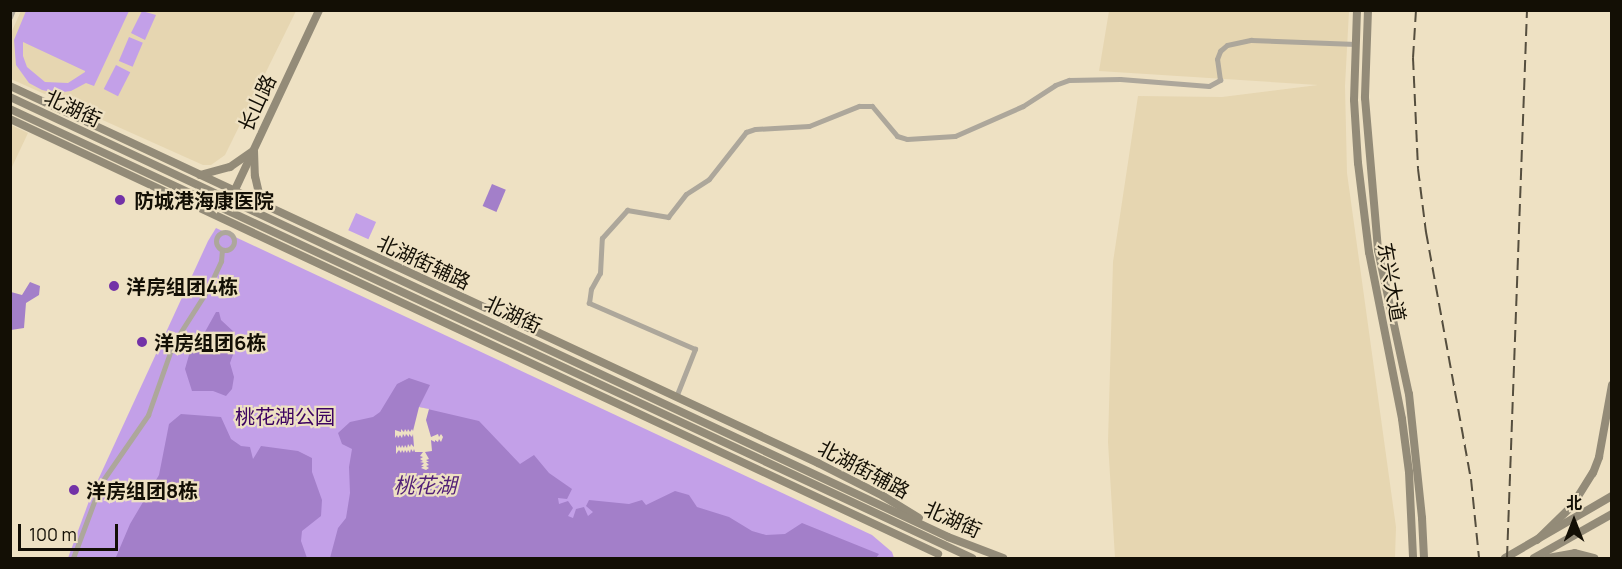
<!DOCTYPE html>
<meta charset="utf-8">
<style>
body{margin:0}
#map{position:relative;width:1622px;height:569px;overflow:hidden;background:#eee1c3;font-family:Manrope,"Noto Sans SC",sans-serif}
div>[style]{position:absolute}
.built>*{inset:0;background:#e6d6b1}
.green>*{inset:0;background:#c3a0e8;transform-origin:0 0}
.water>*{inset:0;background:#a37fc9;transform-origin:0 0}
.pier>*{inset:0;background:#eee1c3}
.street>*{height:5px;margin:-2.5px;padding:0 2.5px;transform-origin:2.5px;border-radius:2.5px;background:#ada79b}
.street>.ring{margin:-2.5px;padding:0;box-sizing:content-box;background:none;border:5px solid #ada79b;border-radius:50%}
.secondary>*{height:8px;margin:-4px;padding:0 4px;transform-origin:4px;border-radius:4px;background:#938b78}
.rail>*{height:2px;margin-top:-1px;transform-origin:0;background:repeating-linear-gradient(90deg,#554e3e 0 12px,transparent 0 18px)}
.dots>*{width:16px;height:16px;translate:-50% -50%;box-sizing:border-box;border:3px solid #eee1c3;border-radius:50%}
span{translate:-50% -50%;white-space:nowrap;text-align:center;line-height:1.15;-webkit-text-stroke:4.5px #eee1c3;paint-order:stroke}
.street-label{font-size:20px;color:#130f05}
.poi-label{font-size:20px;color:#130f05;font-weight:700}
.left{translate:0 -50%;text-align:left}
.park-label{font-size:20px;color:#3d0361}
.water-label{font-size:21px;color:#511f77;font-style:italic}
.frame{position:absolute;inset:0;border:12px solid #130f05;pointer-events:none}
.north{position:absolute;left:1544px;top:491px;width:60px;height:60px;-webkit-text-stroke:4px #eee1c3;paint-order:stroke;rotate:0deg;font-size:16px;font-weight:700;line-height:24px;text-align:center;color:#130f05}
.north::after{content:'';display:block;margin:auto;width:21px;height:27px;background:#130f05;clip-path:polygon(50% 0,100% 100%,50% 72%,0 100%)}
.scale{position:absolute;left:18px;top:524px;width:100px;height:27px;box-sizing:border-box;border:3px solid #130f05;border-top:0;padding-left:8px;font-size:18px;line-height:21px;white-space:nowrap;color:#130f05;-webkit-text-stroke:4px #eee1c3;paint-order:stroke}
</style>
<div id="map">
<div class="built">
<i style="clip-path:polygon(21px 11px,296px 11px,225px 155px,211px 165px,203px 165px,11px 79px,11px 33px)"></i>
<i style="clip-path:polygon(1109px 11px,1349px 11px,1345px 86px,1347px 173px,1396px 527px,1395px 558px,1115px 558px,1108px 442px,1113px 262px,1138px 96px,1222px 97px,1318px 85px,1099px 71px)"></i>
<i style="clip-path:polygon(11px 125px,28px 133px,11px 169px)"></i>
</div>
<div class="green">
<i style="clip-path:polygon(evenodd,26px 11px,26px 10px,129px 11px,94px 86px,86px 83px,71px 91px,56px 93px,42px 90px,29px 83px,16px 65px,14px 40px,26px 11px,23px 42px,85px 71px,85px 72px,68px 83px,45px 82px,27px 67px,23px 56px,23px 42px)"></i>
<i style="clip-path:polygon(142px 11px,156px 15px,145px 40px,131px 33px)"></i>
<i style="left:129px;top:37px;width:15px;height:26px;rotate:23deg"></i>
<i style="left:116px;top:65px;width:16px;height:27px;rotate:27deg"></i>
<i style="left:356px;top:213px;width:22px;height:19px;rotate:24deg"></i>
<i style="clip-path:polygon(216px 228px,872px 535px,892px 552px,894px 558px,68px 558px,92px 493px,208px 241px)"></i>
</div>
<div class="water">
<i style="left:492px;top:184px;width:15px;height:24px;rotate:23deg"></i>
<i style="clip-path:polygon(30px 282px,40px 286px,39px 295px,26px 303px,24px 328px,11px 330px,11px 292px,22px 295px)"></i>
<i style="clip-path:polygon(216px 312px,219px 312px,221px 320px,235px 333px,234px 352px,230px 363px,234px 377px,232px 389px,226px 396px,213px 391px,192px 391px,185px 369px,191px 348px,201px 339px)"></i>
<i style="clip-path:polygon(409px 378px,430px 385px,419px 407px,479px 421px,520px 464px,534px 455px,549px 473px,572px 489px,567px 499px,558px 498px,559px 504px,568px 501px,573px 508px,568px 516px,573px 518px,576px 509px,584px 507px,588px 516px,593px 512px,586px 506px,589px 500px,629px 504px,642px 500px,646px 505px,675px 491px,689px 495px,697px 507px,729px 517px,752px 531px,766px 535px,785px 534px,802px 523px,879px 554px,876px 558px,330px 558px,338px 528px,346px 518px,350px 493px,349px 467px,352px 449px,342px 444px,338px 433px,350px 422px,373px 417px,380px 412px,397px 384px)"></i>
<i style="clip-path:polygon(181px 414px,221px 417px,231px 439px,241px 446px,250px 447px,253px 459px,261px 446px,298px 451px,312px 458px,312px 472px,322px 500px,321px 516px,302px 531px,301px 541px,307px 558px,110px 558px,116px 557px,130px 524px,159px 475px,169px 424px)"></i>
</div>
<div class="pier">
<i style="clip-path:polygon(419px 407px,429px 409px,426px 420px,431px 437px,438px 434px,439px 437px,441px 434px,443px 437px,441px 442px,439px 439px,438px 442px,435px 440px,435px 442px,431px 440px,432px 451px,425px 452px,429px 459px,426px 460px,429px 462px,426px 462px,429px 465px,426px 466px,429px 468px,426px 470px,421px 468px,424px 466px,421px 466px,424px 463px,420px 462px,423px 461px,420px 459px,423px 457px,420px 456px,423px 452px,415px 452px,414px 449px,413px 452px,411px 449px,410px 453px,408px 450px,407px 453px,405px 450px,404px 453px,402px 450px,401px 453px,399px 450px,396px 454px,396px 445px,398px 448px,399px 445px,401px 448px,402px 445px,404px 448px,405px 445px,407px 448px,408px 444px,410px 447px,411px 444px,414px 447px,413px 434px,412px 437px,409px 434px,409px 437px,406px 434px,405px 437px,403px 434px,402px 438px,400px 435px,398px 438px,397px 435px,395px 438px,395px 430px,401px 432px,401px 429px,404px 432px,405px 429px,407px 432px,408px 429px,410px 432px,412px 429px,413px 431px)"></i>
</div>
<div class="street">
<i style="left:10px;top:17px;width:8px;rotate:-67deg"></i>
<i class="ring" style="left:216px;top:232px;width:13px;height:13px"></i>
<i style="left:676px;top:397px;width:52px;rotate:-68.4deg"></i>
<i style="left:695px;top:349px;width:116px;rotate:-156.5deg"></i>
<i style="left:589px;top:303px;width:14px;rotate:-82deg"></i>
<i style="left:591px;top:289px;width:18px;rotate:-61deg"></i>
<i style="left:600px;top:273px;width:35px;rotate:-87deg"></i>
<i style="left:602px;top:238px;width:38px;rotate:-48deg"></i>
<i style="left:627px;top:210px;width:42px;rotate:9.7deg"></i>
<i style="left:668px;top:217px;width:29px;rotate:-52deg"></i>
<i style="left:686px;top:194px;width:27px;rotate:-33deg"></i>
<i style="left:709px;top:179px;width:60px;rotate:-51.8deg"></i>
<i style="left:746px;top:132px;width:9px;rotate:-18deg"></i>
<i style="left:755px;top:129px;width:54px;rotate:-3.2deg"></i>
<i style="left:809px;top:126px;width:54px;rotate:-21.8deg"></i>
<i style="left:859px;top:106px;width:13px"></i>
<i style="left:872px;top:106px;width:39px;rotate:50deg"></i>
<i style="left:897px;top:136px;width:10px;rotate:17deg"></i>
<i style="left:907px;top:139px;width:48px;rotate:-3.6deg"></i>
<i style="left:955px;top:136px;width:74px;rotate:-23.8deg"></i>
<i style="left:1023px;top:106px;width:38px;rotate:-33deg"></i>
<i style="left:1055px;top:85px;width:15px;rotate:-20deg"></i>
<i style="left:1069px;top:80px;width:51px;rotate:-1.1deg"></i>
<i style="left:1120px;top:79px;width:89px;rotate:4.5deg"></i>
<i style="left:1209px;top:86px;width:13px;rotate:-29deg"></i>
<i style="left:1220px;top:80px;width:21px;rotate:-98deg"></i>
<i style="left:1217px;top:59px;width:9px;rotate:-69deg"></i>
<i style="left:1220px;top:51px;width:9px;rotate:-41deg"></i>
<i style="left:1227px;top:45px;width:25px;rotate:-12deg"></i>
<i style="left:1251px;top:40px;width:105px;rotate:2.2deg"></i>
<i style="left:73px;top:558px;width:80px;rotate:-69.5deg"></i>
<i style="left:101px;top:483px;width:83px;rotate:-55.3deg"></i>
<i style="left:148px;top:415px;width:75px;rotate:-70.6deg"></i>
<i style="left:173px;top:344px;width:65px;rotate:-57.5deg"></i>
<i style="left:208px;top:289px;width:31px;rotate:-65deg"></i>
<i style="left:221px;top:261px;width:11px;rotate:-85deg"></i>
</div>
<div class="secondary">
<i style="left:1357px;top:10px;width:90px;rotate:91.9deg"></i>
<i style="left:1354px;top:100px;width:63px;rotate:86.4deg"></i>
<i style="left:1358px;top:163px;width:90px;rotate:83deg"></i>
<i style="left:1369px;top:252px;width:170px;rotate:78.8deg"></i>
<i style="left:1402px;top:419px;width:53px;rotate:82.5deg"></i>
<i style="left:1409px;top:472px;width:86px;rotate:87.3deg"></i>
<i style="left:1368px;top:10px;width:88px;rotate:92deg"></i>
<i style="left:1365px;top:98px;width:153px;rotate:85.1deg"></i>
<i style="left:1378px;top:250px;width:147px;rotate:77.9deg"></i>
<i style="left:1409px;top:394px;width:125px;rotate:84deg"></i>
<i style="left:1422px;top:518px;width:40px;rotate:87.1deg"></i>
<i style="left:10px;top:86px;width:892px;rotate:25.01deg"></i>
<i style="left:818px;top:463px;width:73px;rotate:26.9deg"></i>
<i style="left:883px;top:496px;width:42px;rotate:31.4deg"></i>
<i style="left:10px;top:97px;width:1036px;rotate:25.13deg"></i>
<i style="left:948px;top:537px;width:59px;rotate:20.9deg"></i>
<i style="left:10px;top:109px;width:1062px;rotate:25.02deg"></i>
<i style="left:10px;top:119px;width:1025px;rotate:25.11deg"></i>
<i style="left:254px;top:151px;width:25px;rotate:88deg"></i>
<i style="left:255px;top:176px;width:17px;rotate:77deg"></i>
<i style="left:259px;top:193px;width:17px;rotate:54deg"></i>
<i style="left:200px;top:175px;width:31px;rotate:-15deg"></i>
<i style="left:230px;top:167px;width:28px;rotate:-35deg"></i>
<i style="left:233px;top:194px;width:203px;rotate:-64.9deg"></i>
<i style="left:1537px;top:540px;width:49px;rotate:-44.2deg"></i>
<i style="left:1572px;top:506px;width:39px;rotate:-58deg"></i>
<i style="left:1593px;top:473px;width:17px;rotate:-69deg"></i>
<i style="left:1599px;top:457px;width:73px;rotate:-79.8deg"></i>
<i style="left:1505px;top:558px;width:124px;rotate:-30.1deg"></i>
<i style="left:1534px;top:558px;width:90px;rotate:-29.4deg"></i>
<i style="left:1548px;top:558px;width:27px;rotate:-10deg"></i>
<i style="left:1575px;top:553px;width:20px;rotate:15deg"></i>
</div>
<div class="rail">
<i style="left:1416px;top:10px;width:48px;rotate:93.6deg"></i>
<i style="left:1413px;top:58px;width:111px;rotate:87.4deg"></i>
<i style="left:1418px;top:169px;width:64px;rotate:82.8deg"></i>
<i style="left:1426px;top:232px;width:251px;rotate:79.7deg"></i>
<i style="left:1471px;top:479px;width:79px;rotate:84.2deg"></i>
<i style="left:1507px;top:558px;width:548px;rotate:-87.91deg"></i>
</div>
<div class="dots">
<i style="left:120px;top:200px;background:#7332a7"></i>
<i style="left:114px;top:286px;background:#7332a7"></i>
<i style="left:142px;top:342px;background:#7332a7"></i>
<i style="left:74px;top:490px;background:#7332a7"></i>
</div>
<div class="street-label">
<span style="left:257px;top:103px;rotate:-65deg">长山路</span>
<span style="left:73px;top:108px;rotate:25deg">北湖街</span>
<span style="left:424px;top:262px;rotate:25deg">北湖街辅路</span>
<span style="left:1392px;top:282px;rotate:80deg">东兴大道</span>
<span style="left:513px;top:314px;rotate:25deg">北湖街</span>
<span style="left:864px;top:469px;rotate:28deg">北湖街辅路</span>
<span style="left:953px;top:519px;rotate:24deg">北湖街</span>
</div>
<div class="poi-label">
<span class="left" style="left:134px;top:200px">防城港海康医院</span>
<span class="left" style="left:126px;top:286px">洋房组团4栋</span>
<span class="left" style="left:154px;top:342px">洋房组团6栋</span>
<span class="left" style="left:86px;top:490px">洋房组团8栋</span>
</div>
<div class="park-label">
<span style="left:285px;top:416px">桃花湖公园</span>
</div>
<div class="water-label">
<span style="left:425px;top:485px">桃花湖</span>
</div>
<div class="frame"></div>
<div class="north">北</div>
<div class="scale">100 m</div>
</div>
